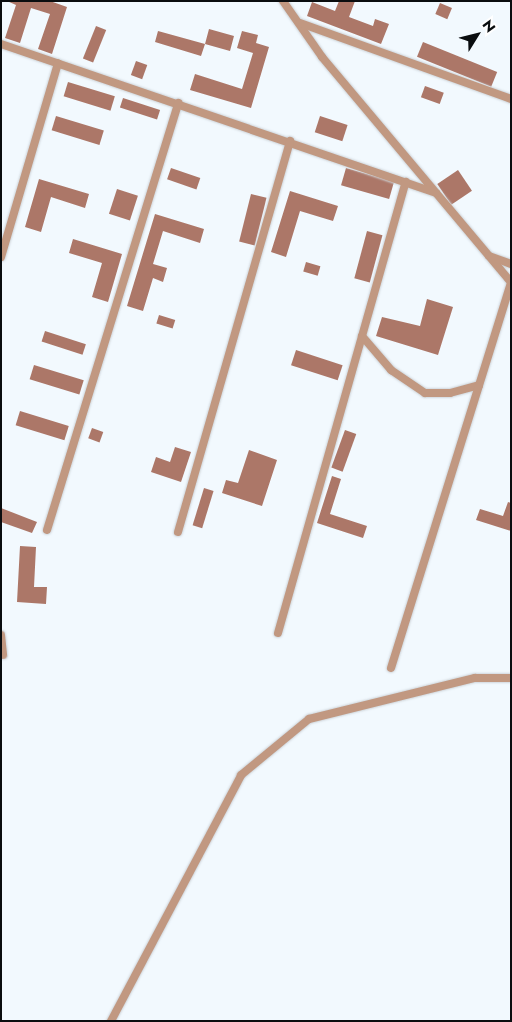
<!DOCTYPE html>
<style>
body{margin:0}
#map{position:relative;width:512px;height:1022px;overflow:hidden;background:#f2f9fe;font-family:Jost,sans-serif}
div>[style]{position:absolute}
.building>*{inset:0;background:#ac7768;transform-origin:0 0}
.roads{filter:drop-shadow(0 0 1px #cdd3d8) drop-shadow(0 0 1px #cdd3d8)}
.service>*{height:8px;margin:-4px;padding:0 4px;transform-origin:4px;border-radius:4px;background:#c19881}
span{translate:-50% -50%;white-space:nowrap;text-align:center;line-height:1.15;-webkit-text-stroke:4px #fff;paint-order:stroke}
.frame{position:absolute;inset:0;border:2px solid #0a0d0f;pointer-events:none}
.north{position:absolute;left:452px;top:10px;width:50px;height:50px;-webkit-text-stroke:4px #fff;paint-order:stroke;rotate:54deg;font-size:14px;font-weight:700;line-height:20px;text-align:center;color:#0a0d0f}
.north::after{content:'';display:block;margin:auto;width:18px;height:22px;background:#0a0d0f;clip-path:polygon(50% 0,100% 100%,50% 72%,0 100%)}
</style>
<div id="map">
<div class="building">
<i style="clip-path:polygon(7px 1px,50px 1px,67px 7px,52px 54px,38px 49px,50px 14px,31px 8px,20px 43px,5px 38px,16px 5px)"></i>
<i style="clip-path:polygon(339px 1px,355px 1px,349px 17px,373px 26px,375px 19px,389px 24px,381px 44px,307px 16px,312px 2px,335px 11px)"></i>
<i style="left:440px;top:3px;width:13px;height:12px;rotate:23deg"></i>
<i style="left:96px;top:26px;width:11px;height:35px;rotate:22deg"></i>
<i style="clip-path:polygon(209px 29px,234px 36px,230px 51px,205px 44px,201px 56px,155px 42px,158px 31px,205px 44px)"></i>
<i style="clip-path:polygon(242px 31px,258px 35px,256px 43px,269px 47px,251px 108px,190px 90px,195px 74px,242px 89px,253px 53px,237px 48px)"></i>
<i style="left:423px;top:42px;width:80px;height:16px;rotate:22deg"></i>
<i style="left:136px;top:61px;width:12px;height:15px;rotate:20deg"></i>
<i style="left:68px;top:82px;width:49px;height:15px;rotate:17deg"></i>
<i style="left:425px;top:86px;width:20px;height:12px;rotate:20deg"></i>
<i style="left:123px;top:98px;width:39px;height:10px;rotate:18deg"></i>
<i style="left:56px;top:116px;width:50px;height:15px;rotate:17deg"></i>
<i style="left:320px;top:116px;width:29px;height:17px;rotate:18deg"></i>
<i style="left:171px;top:168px;width:31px;height:12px;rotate:19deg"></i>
<i style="left:346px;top:168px;width:50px;height:18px;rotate:16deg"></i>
<i style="left:458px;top:170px;width:25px;height:25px;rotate:56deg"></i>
<i style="clip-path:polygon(39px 179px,89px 194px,85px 208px,51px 197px,41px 232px,25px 227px)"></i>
<i style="left:117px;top:189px;width:22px;height:26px;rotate:18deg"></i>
<i style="clip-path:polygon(290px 191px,338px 206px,333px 221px,300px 211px,286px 257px,271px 252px)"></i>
<i style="left:251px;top:194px;width:16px;height:49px;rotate:14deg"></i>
<i style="clip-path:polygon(155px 214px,204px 229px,200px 243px,163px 231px,153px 264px,167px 268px,163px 282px,153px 278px,143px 311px,127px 306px)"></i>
<i style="left:367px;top:231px;width:16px;height:49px;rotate:15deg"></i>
<i style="clip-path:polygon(73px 239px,122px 254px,108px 302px,92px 297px,102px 263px,69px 253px)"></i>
<i style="left:306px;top:262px;width:15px;height:10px;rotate:16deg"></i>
<i style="clip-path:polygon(427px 299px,453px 307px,438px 355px,376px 336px,382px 317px,420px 326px)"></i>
<i style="left:159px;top:315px;width:17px;height:9px;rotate:17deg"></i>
<i style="left:45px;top:331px;width:43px;height:11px;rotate:18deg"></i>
<i style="left:296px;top:350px;width:49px;height:16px;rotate:18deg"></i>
<i style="left:34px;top:365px;width:52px;height:15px;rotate:17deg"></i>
<i style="left:20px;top:411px;width:51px;height:15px;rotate:17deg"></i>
<i style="left:92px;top:428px;width:12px;height:11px;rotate:20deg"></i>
<i style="left:345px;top:430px;width:12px;height:40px;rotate:20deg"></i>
<i style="clip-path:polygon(175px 447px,191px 452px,181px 482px,151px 472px,156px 457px,170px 462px)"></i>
<i style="clip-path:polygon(249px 450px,277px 460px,262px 506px,222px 493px,226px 480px,238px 483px)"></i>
<i style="clip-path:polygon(332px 476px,341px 479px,330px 514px,367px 526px,363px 538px,317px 523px)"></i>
<i style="left:204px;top:488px;width:10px;height:39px;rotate:17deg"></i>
<i style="clip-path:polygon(508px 502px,511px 503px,511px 531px,476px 520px,480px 509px,503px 516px)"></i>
<i style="clip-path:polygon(1px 508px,37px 522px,32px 533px,1px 522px)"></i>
<i style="clip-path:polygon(20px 546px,36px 547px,34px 587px,47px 587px,46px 604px,17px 602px)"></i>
</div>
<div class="roads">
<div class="service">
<i style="left:283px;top:1px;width:68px;rotate:55.1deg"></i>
<i style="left:322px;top:57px;width:294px;rotate:50deg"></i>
<i style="left:300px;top:23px;width:224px;rotate:19.8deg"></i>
<i style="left:1px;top:44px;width:460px;rotate:18.9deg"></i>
<i style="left:489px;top:256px;width:23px;rotate:20deg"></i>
<i style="left:1px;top:257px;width:202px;rotate:-73.6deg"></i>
<i style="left:362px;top:336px;width:45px;rotate:49.5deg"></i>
<i style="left:391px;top:370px;width:41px;rotate:34.1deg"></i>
<i style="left:425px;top:393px;width:25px"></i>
<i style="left:450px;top:393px;width:30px;rotate:-15deg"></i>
<i style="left:47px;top:530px;width:447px;rotate:-72.9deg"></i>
<i style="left:178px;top:532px;width:407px;rotate:-74deg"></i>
<i style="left:278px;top:633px;width:469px;rotate:-74.2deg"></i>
<i style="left:1px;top:635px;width:20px;rotate:84deg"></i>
<i style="left:391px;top:668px;width:404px;rotate:-72.7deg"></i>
<i style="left:111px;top:1021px;width:278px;rotate:-62.1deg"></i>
<i style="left:241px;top:775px;width:88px;rotate:-39.5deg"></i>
<i style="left:309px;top:719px;width:171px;rotate:-13.9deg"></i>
<i style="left:475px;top:678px;width:36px"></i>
</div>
</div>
<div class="frame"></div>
<div class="north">N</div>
</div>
